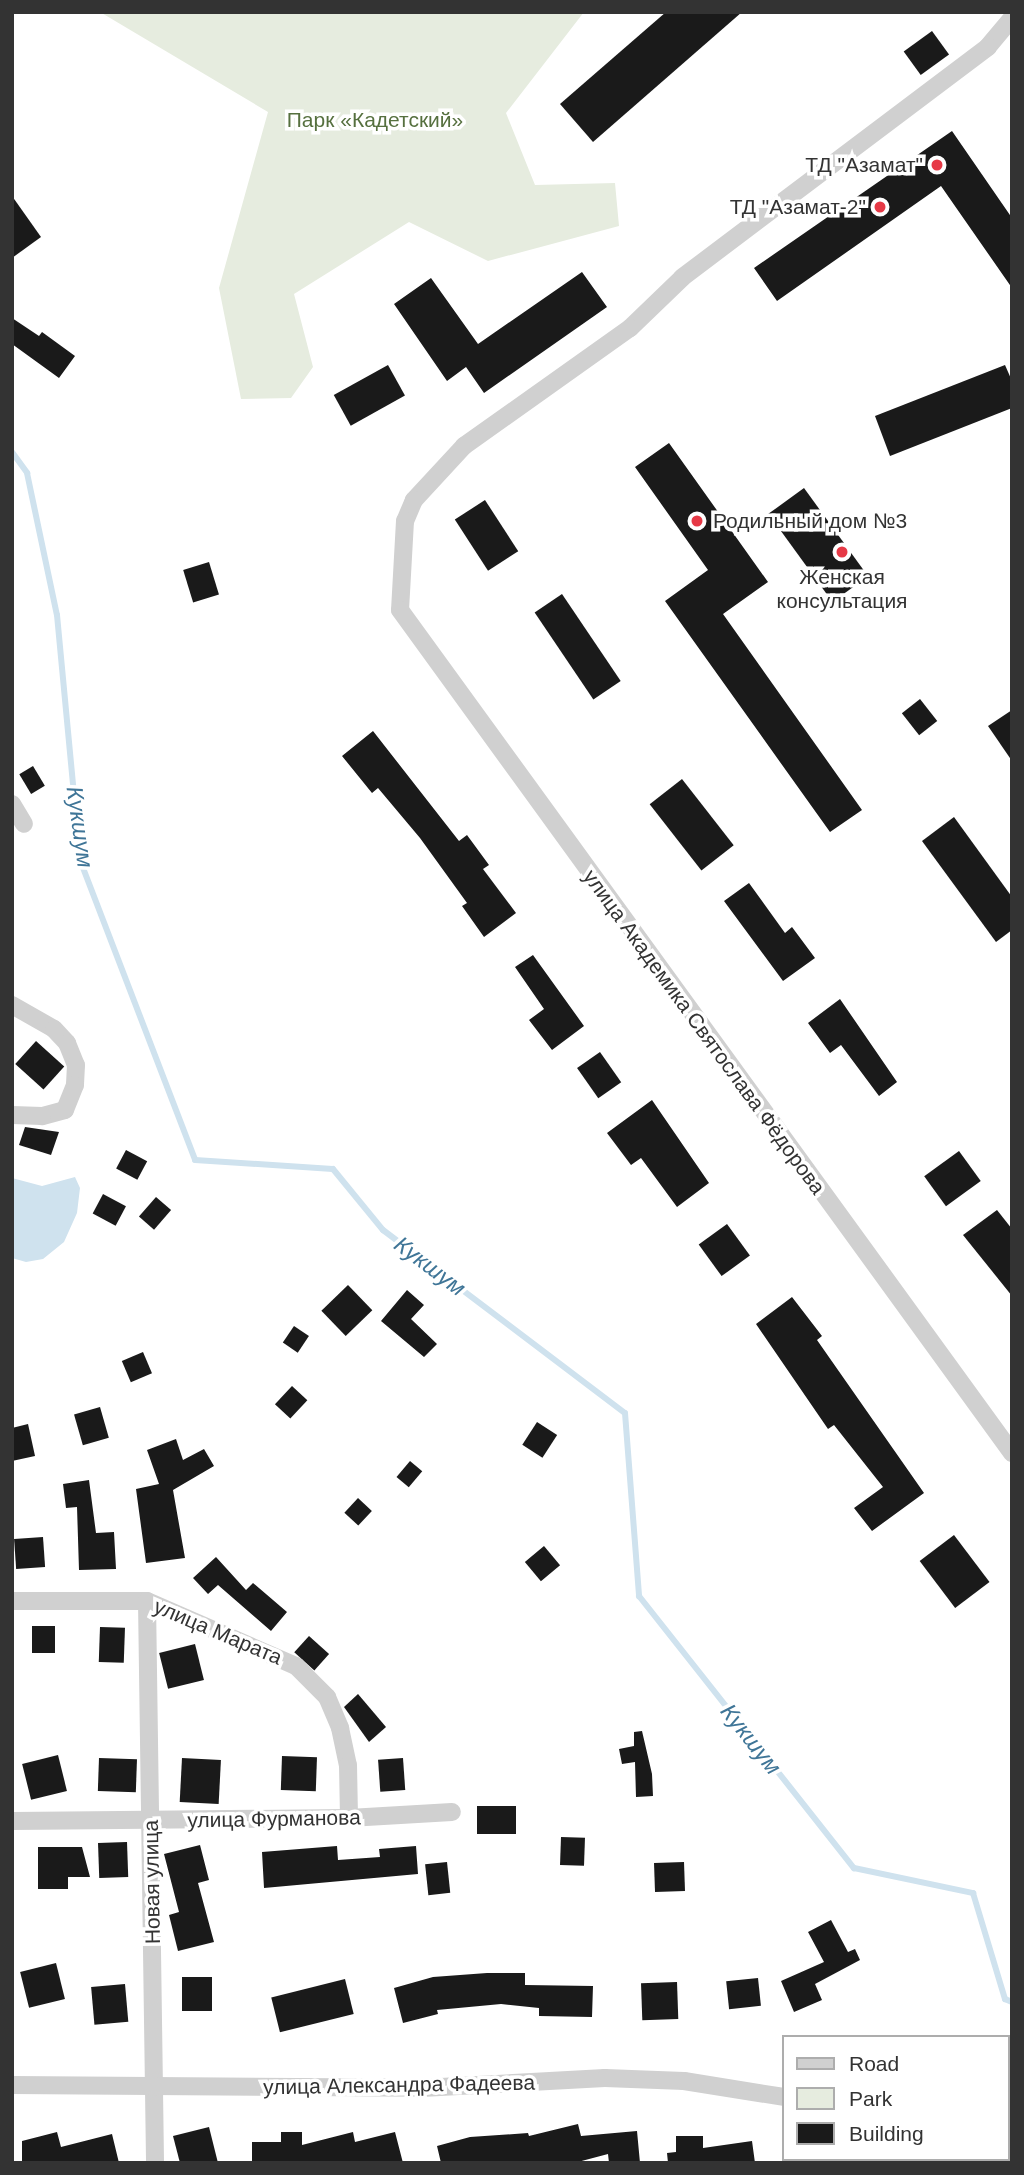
<!DOCTYPE html>
<meta charset="utf-8">
<style>
body{margin:0}
#map{position:relative;width:1024px;height:2175px;overflow:hidden;background:#fff;font-family:Helvetica,sans-serif}
div>[style]{position:absolute}
.green>*{inset:0;background:#e6ecdf}
.water>*{inset:0;background:#cfe2ee}
.stream>*{height:6px;margin:-3px;padding:0 3px;transform-origin:3px;border-radius:3px;background:#cfe2ee}
.building>*{inset:0;background:#1a1a1a;transform-origin:0 0}
.minor>*{height:18px;margin:-9px;padding:0 9px;transform-origin:9px;border-radius:9px;background:#d0d0d0}
.dots>*{width:19px;height:19px;translate:-50% -50%;box-sizing:border-box;border:4px solid #fff;border-radius:50%}
span{translate:-50% -50%;white-space:nowrap;text-align:center;line-height:1.15;-webkit-text-stroke:7px #fff;paint-order:stroke}
.park-label{font-size:21px;color:#56703f}
.poi-label{font-size:21px;color:#333}
.right{translate:-100% -50%;text-align:right}
.left{translate:0 -50%;text-align:left}
.street-label{font-size:21px;color:#333}
.water-label{font-size:23px;color:#3f7597;font-style:italic}
.frame{position:absolute;inset:0;border:14px solid #333;pointer-events:none}
.legend{position:absolute;left:782px;top:2035px;width:228px;height:126px;box-sizing:border-box;background:#fff;border:2px solid #adadad;margin:0;padding:9px 12px;list-style:none;font-size:21px;color:#333}
.legend li{display:flex;align-items:center;gap:14px;height:35px}
.legend b{width:35px;border:2px solid #adadad}
</style>
<div id="map">
<div class="green">
<i style="clip-path:polygon(100px 12px,584px 12px,506px 113px,535px 185px,615px 183px,619px 226px,488px 261px,409px 222px,294px 294px,313px 367px,291px 398px,241px 399px,219px 288px,268px 112px)"></i>
</div>
<div class="water">
<i style="clip-path:polygon(75px 1177px,80px 1188px,77px 1213px,64px 1242px,43px 1259px,26px 1262px,12px 1258px,12px 1178px,42px 1186px)"></i>
</div>
<div class="stream">
<i style="left:12px;top:452px;width:26px;rotate:54deg"></i>
<i style="left:27px;top:473px;width:145px;rotate:78.1deg"></i>
<i style="left:57px;top:615px;width:246px;rotate:84.6deg"></i>
<i style="left:80px;top:860px;width:321px;rotate:69deg"></i>
<i style="left:195px;top:1160px;width:138px;rotate:3.7deg"></i>
<i style="left:333px;top:1169px;width:79px;rotate:50.7deg"></i>
<i style="left:383px;top:1230px;width:303px;rotate:37.1deg"></i>
<i style="left:625px;top:1413px;width:184px;rotate:85.6deg"></i>
<i style="left:639px;top:1596px;width:347px;rotate:51.7deg"></i>
<i style="left:854px;top:1868px;width:122px;rotate:11.9deg"></i>
<i style="left:973px;top:1893px;width:111px;rotate:73.2deg"></i>
<i style="left:1005px;top:1999px;width:8px;rotate:23deg"></i>
</div>
<div class="building">
<i style="clip-path:polygon(666px 12px,742px 12px,593px 142px,560px 104px)"></i>
<i style="left:932px;top:31px;width:29px;height:35px;rotate:54deg"></i>
<i style="clip-path:polygon(952px 131px,1012px 218px,1012px 288px,941px 186px,777px 301px,754px 268px)"></i>
<i style="clip-path:polygon(12px 196px,41px 237px,12px 258px)"></i>
<i style="clip-path:polygon(582px 272px,607px 307px,484px 393px,466px 367px,447px 381px,394px 304px,431px 278px,478px 344px)"></i>
<i style="clip-path:polygon(12px 318px,39px 336px,42px 332px,75px 356px,59px 378px,12px 344px)"></i>
<i style="left:388px;top:365px;width:35px;height:62px;rotate:61deg"></i>
<i style="clip-path:polygon(1005px 365px,1012px 381px,1012px 408px,890px 456px,875px 416px)"></i>
<i style="clip-path:polygon(669px 443px,768px 582px,723px 614px,862px 810px,830px 832px,665px 601px,708px 570px,635px 467px)"></i>
<i style="left:804px;top:488px;width:109px;height:44px;rotate:54deg"></i>
<i style="left:485px;top:500px;width:61px;height:36px;rotate:57deg"></i>
<i style="left:209px;top:562px;width:34px;height:27px;rotate:73deg"></i>
<i style="left:562px;top:594px;width:105px;height:33px;rotate:56deg"></i>
<i style="left:920px;top:699px;width:28px;height:23px;rotate:52deg"></i>
<i style="clip-path:polygon(1012px 710px,1012px 761px,988px 726px)"></i>
<i style="clip-path:polygon(373px 731px,459px 841px,467px 835px,489px 865px,483px 869px,516px 913px,484px 937px,462px 906px,467px 903px,420px 838px,378px 788px,372px 793px,342px 756px)"></i>
<i style="left:33px;top:766px;width:23px;height:16px;rotate:59deg"></i>
<i style="left:682px;top:779px;width:84px;height:41px;rotate:52deg"></i>
<i style="clip-path:polygon(954px 817px,1012px 897px,1012px 930px,996px 942px,922px 841px)"></i>
<i style="clip-path:polygon(749px 883px,785px 933px,792px 927px,815px 958px,783px 981px,724px 901px)"></i>
<i style="clip-path:polygon(533px 955px,584px 1026px,552px 1050px,529px 1020px,544px 1009px,515px 967px)"></i>
<i style="clip-path:polygon(840px 999px,897px 1082px,879px 1096px,841px 1045px,830px 1053px,808px 1023px)"></i>
<i style="left:36px;top:1041px;width:38px;height:31px;rotate:42deg"></i>
<i style="left:600px;top:1052px;width:37px;height:28px;rotate:55deg"></i>
<i style="clip-path:polygon(652px 1100px,709px 1183px,677px 1207px,641px 1158px,631px 1165px,607px 1133px)"></i>
<i style="clip-path:polygon(25px 1127px,59px 1132px,51px 1155px,19px 1145px)"></i>
<i style="left:126px;top:1150px;width:24px;height:21px;rotate:28deg"></i>
<i style="left:959px;top:1151px;width:37px;height:43px;rotate:54deg"></i>
<i style="left:103px;top:1194px;width:26px;height:22px;rotate:28deg"></i>
<i style="left:156px;top:1197px;width:20px;height:26px;rotate:41deg"></i>
<i style="clip-path:polygon(997px 1210px,1012px 1229px,1012px 1296px,963px 1235px)"></i>
<i style="left:727px;top:1224px;width:39px;height:35px;rotate:54deg"></i>
<i style="left:348px;top:1285px;width:35px;height:37px;rotate:46deg"></i>
<i style="clip-path:polygon(407px 1290px,424px 1305px,411px 1319px,437px 1344px,424px 1357px,381px 1321px)"></i>
<i style="clip-path:polygon(792px 1297px,822px 1336px,817px 1340px,924px 1493px,872px 1531px,854px 1508px,883px 1487px,834px 1425px,828px 1429px,756px 1324px)"></i>
<i style="left:294px;top:1326px;width:18px;height:20px;rotate:34deg"></i>
<i style="left:143px;top:1352px;width:23px;height:23px;rotate:67deg"></i>
<i style="left:292px;top:1386px;width:21px;height:25px;rotate:43deg"></i>
<i style="left:100px;top:1407px;width:32px;height:27px;rotate:74deg"></i>
<i style="left:537px;top:1422px;width:24px;height:27px;rotate:33deg"></i>
<i style="clip-path:polygon(28px 1424px,35px 1456px,12px 1461px,12px 1428px)"></i>
<i style="clip-path:polygon(176px 1439px,183px 1460px,204px 1449px,214px 1466px,173px 1490px,185px 1558px,146px 1563px,136px 1489px,159px 1484px,147px 1450px)"></i>
<i style="left:410px;top:1461px;width:16px;height:21px;rotate:40deg"></i>
<i style="clip-path:polygon(89px 1480px,96px 1533px,114px 1532px,116px 1569px,79px 1570px,77px 1507px,66px 1508px,63px 1484px)"></i>
<i style="left:358px;top:1498px;width:19px;height:20px;rotate:43deg"></i>
<i style="left:954px;top:1535px;width:59px;height:43px;rotate:53deg"></i>
<i style="left:43px;top:1537px;width:30px;height:29px;rotate:86deg"></i>
<i style="left:544px;top:1546px;width:25px;height:25px;rotate:50deg"></i>
<i style="clip-path:polygon(216px 1557px,246px 1590px,253px 1583px,287px 1612px,271px 1631px,218px 1585px,208px 1594px,193px 1578px)"></i>
<i style="left:32px;top:1626px;width:23px;height:27px"></i>
<i style="left:100px;top:1627px;width:25px;height:35px;rotate:2deg"></i>
<i style="left:309px;top:1636px;width:27px;height:22px;rotate:42deg"></i>
<i style="left:195px;top:1644px;width:37px;height:37px;rotate:76deg"></i>
<i style="clip-path:polygon(358px 1694px,386px 1727px,369px 1742px,344px 1707px)"></i>
<i style="clip-path:polygon(642px 1731px,652px 1774px,653px 1796px,636px 1797px,635px 1762px,622px 1764px,619px 1749px,634px 1746px,634px 1732px)"></i>
<i style="left:58px;top:1755px;width:37px;height:37px;rotate:76deg"></i>
<i style="left:282px;top:1756px;width:35px;height:34px;rotate:2deg"></i>
<i style="left:99px;top:1758px;width:38px;height:33px;rotate:2deg"></i>
<i style="left:182px;top:1758px;width:39px;height:44px;rotate:3deg"></i>
<i style="left:403px;top:1758px;width:32px;height:25px;rotate:86deg"></i>
<i style="left:477px;top:1806px;width:39px;height:28px"></i>
<i style="left:561px;top:1837px;width:24px;height:28px;rotate:2deg"></i>
<i style="left:127px;top:1842px;width:35px;height:29px;rotate:88deg"></i>
<i style="clip-path:polygon(200px 1845px,209px 1880px,198px 1883px,214px 1942px,178px 1951px,169px 1915px,179px 1912px,164px 1854px)"></i>
<i style="clip-path:polygon(337px 1846px,338px 1860px,380px 1857px,379px 1849px,416px 1846px,418px 1874px,264px 1888px,262px 1852px)"></i>
<i style="clip-path:polygon(38px 1847px,82px 1847px,90px 1877px,68px 1877px,68px 1889px,38px 1889px)"></i>
<i style="left:447px;top:1862px;width:31px;height:22px;rotate:84deg"></i>
<i style="left:684px;top:1862px;width:29px;height:30px;rotate:88deg"></i>
<i style="clip-path:polygon(831px 1920px,848px 1952px,855px 1949px,860px 1960px,815px 1984px,822px 2000px,794px 2012px,781px 1981px,824px 1962px,808px 1932px)"></i>
<i style="left:56px;top:1963px;width:37px;height:37px;rotate:76deg"></i>
<i style="clip-path:polygon(487px 1973px,525px 1973px,525px 1985px,593px 1986px,592px 2017px,539px 2016px,539px 2008px,501px 2004px,437px 2010px,438px 2014px,403px 2023px,394px 1988px,433px 1977px)"></i>
<i style="left:182px;top:1977px;width:30px;height:34px"></i>
<i style="left:758px;top:1978px;width:28px;height:32px;rotate:84deg"></i>
<i style="left:345px;top:1979px;width:36px;height:76px;rotate:76deg"></i>
<i style="left:677px;top:1982px;width:37px;height:36px;rotate:88deg"></i>
<i style="left:125px;top:1984px;width:38px;height:34px;rotate:85deg"></i>
<i style="clip-path:polygon(578px 2124px,581px 2136px,637px 2131px,640px 2163px,609px 2163px,608px 2154px,574px 2163px,441px 2163px,437px 2146px,470px 2137px,528px 2133px,529px 2136px)"></i>
<i style="clip-path:polygon(209px 2127px,218px 2163px,180px 2163px,173px 2136px)"></i>
<i style="clip-path:polygon(57px 2132px,61px 2147px,112px 2134px,119px 2163px,22px 2163px,22px 2141px)"></i>
<i style="clip-path:polygon(281px 2132px,302px 2132px,302px 2145px,353px 2132px,355px 2142px,395px 2132px,403px 2163px,252px 2163px,252px 2142px,281px 2142px)"></i>
<i style="clip-path:polygon(676px 2136px,703px 2136px,703px 2148px,752px 2141px,755px 2163px,668px 2163px,667px 2153px,676px 2152px)"></i>
</div>
<div class="minor">
<i style="left:1012px;top:18px;width:38px;rotate:130deg"></i>
<i style="left:988px;top:47px;width:383px;rotate:143deg"></i>
<i style="left:682px;top:278px;width:72px;rotate:136.1deg"></i>
<i style="left:630px;top:328px;width:204px;rotate:144.6deg"></i>
<i style="left:464px;top:446px;width:74px;rotate:132.8deg"></i>
<i style="left:414px;top:500px;width:23px;rotate:113deg"></i>
<i style="left:405px;top:521px;width:89px;rotate:93.2deg"></i>
<i style="left:400px;top:610px;width:1042px;rotate:54.02deg"></i>
<i style="left:12px;top:804px;width:23px;rotate:59deg"></i>
<i style="left:12px;top:1005px;width:48px;rotate:29.7deg"></i>
<i style="left:54px;top:1029px;width:19px;rotate:47deg"></i>
<i style="left:67px;top:1043px;width:24px;rotate:68deg"></i>
<i style="left:76px;top:1065px;width:20px;rotate:93deg"></i>
<i style="left:75px;top:1085px;width:27px;rotate:112deg"></i>
<i style="left:65px;top:1110px;width:24px;rotate:165deg"></i>
<i style="left:42px;top:1116px;width:30px;rotate:-178deg"></i>
<i style="left:12px;top:1601px;width:135px"></i>
<i style="left:147px;top:1601px;width:163px;rotate:23.6deg"></i>
<i style="left:296px;top:1666px;width:44px;rotate:45deg"></i>
<i style="left:327px;top:1697px;width:34px;rotate:67deg"></i>
<i style="left:340px;top:1728px;width:38px;rotate:78deg"></i>
<i style="left:348px;top:1765px;width:53px;rotate:88.9deg"></i>
<i style="left:147px;top:1601px;width:562px;rotate:89.18deg"></i>
<i style="left:12px;top:1821px;width:337px;rotate:-0.5deg"></i>
<i style="left:349px;top:1818px;width:103px;rotate:-3.3deg"></i>
<i style="left:12px;top:2085px;width:410px;rotate:0.4deg"></i>
<i style="left:422px;top:2088px;width:183px;rotate:-3.1deg"></i>
<i style="left:605px;top:2078px;width:79px;rotate:2.2deg"></i>
<i style="left:684px;top:2081px;width:101px;rotate:9.1deg"></i>
</div>
<div class="dots">
<i style="left:937px;top:165px;background:#e63946"></i>
<i style="left:880px;top:207px;background:#e63946"></i>
<i style="left:697px;top:521px;background:#e63946"></i>
<i style="left:842px;top:552px;background:#e63946"></i>
</div>
<div class="park-label">
<span style="left:375px;top:120px">Парк «Кадетский»</span>
</div>
<div class="poi-label">
<span class="right" style="left:923px;top:165px">ТД "Азамат"</span>
<span class="right" style="left:866px;top:207px">ТД "Азамат-2"</span>
<span class="left" style="left:713px;top:521px">Родильный дом №3</span>
<span style="left:842px;top:589px">Женская<br>консультация</span>
</div>
<div class="street-label">
<span style="left:704px;top:1032px;rotate:54deg">улица Академика Святослава Фёдорова</span>
<span style="left:218px;top:1632px;rotate:23deg">улица Марата</span>
<span style="left:274px;top:1819px;rotate:-1deg">улица Фурманова</span>
<span style="left:152px;top:1882px;rotate:-91deg">Новая улица</span>
<span style="left:399px;top:2085px;rotate:-1deg">улица Александра Фадеева</span>
</div>
<div class="water-label">
<span style="left:80px;top:827px;rotate:82deg">Кукшум</span>
<span style="left:430px;top:1266px;rotate:37deg">Кукшум</span>
<span style="left:751px;top:1739px;rotate:52deg">Кукшум</span>
</div>
<div class="frame"></div>
<ul class="legend">
<li><b style="height:9px;background:#d0d0d0"></b>Road</li>
<li><b style="height:19px;background:#e6ecdf"></b>Park</li>
<li><b style="height:19px;background:#1a1a1a"></b>Building</li>
</ul>
</div>
